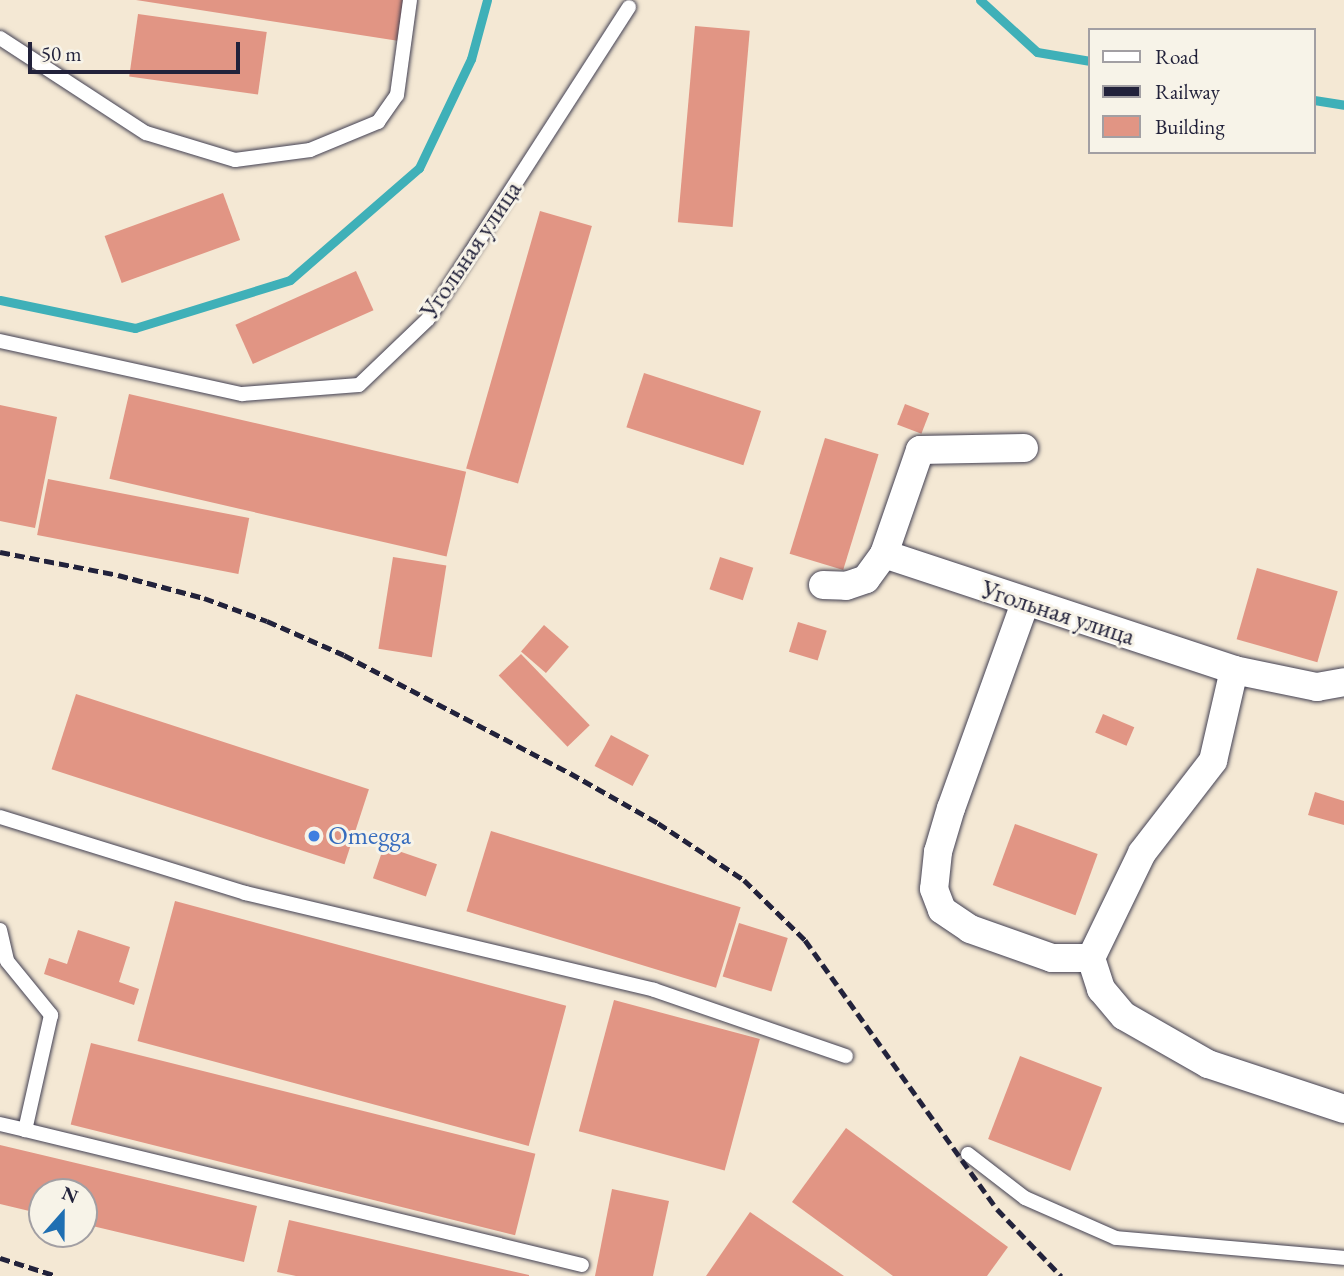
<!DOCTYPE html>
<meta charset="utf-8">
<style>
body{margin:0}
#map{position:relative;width:1344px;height:1276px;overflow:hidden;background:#f4e8d4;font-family:"EB Garamond",serif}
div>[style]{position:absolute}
.stream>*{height:9px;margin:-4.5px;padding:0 4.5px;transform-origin:4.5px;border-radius:4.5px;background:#3fb0b8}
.building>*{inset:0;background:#e19584;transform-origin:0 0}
.roads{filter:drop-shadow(0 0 2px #424052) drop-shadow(0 0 2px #424052)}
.service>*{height:14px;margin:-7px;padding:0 7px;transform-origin:7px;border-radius:7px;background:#fff}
.minor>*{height:28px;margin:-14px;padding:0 14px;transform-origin:14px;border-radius:14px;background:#fff}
.rail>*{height:5px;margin-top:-2.5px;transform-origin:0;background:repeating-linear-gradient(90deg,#22223b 0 10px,transparent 0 15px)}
.dots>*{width:19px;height:19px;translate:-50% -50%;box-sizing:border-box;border:4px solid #f7f3e8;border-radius:50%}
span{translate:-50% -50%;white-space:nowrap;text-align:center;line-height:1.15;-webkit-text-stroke:6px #f7f3e8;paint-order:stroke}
.street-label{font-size:26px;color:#22223b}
.shop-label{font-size:26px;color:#366cbe}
.left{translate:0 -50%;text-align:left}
.legend{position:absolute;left:1088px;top:28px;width:228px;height:126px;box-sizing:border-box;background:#f7f3e8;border:2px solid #a29fa3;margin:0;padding:9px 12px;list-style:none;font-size:21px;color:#22223b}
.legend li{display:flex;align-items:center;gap:14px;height:35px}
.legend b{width:35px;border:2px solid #a29fa3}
.north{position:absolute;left:28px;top:1178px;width:70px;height:70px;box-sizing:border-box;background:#f7f3e8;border:2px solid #a29fa3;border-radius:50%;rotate:21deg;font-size:19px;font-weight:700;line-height:28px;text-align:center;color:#22223b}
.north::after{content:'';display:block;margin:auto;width:24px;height:32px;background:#1f6fb2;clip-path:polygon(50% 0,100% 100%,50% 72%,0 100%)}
.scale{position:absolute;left:28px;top:42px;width:212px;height:32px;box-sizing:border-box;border:4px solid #22223b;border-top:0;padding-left:9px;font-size:21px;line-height:24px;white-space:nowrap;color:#22223b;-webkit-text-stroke:5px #f7f3e8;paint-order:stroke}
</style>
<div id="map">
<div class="stream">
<i style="left:980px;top:0;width:77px;rotate:42.4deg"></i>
<i style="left:1037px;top:52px;width:54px;rotate:9.6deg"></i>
<i style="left:1314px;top:100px;width:30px;rotate:9deg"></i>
<i style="left:0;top:300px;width:138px;rotate:11.7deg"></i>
<i style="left:135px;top:328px;width:162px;rotate:-17.2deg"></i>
<i style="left:290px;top:280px;width:171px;rotate:-41deg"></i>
<i style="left:419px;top:168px;width:121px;rotate:-64.5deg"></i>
<i style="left:471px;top:59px;width:61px;rotate:-74.8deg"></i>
</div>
<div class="building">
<i style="clip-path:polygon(136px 0,406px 0,399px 41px)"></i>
<i style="left:138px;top:14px;width:130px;height:63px;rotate:8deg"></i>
<i style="left:695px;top:26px;width:55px;height:197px;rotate:5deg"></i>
<i style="left:223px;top:193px;width:50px;height:126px;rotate:70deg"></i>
<i style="left:540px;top:211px;width:54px;height:268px;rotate:16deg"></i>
<i style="left:356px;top:271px;width:43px;height:132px;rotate:66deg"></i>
<i style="left:644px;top:373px;width:123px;height:57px;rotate:18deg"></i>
<i style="left:129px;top:394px;width:346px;height:87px;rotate:13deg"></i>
<i style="left:905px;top:404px;width:26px;height:22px;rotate:21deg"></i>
<i style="clip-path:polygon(0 405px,57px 417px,35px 528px,0 521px)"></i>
<i style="left:825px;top:438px;width:56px;height:121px;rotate:17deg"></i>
<i style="left:48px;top:479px;width:205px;height:57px;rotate:11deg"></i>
<i style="left:393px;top:557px;width:54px;height:93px;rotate:9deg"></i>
<i style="left:720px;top:557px;width:35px;height:34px;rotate:18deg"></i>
<i style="left:1257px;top:568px;width:84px;height:74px;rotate:16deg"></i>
<i style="left:798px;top:622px;width:30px;height:31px;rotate:17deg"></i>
<i style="left:544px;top:625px;width:33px;height:35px;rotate:41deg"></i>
<i style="left:521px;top:654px;width:99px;height:31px;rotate:46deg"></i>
<i style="left:76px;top:694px;width:308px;height:79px;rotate:18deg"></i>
<i style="left:1103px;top:714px;width:34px;height:20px;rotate:23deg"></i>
<i style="left:611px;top:735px;width:43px;height:35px;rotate:28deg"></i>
<i style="clip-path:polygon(1315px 792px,1344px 801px,1344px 825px,1308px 815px)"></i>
<i style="left:1015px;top:824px;width:88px;height:65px;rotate:20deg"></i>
<i style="left:491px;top:831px;width:261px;height:84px;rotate:17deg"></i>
<i style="left:384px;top:846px;width:56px;height:34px;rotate:19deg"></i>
<i style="left:175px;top:901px;width:405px;height:145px;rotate:15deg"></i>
<i style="left:739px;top:923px;width:51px;height:56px;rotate:17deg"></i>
<i style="clip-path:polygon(78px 930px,130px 947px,119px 982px,139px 989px,134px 1005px,44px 974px,49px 958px,67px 964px)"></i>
<i style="left:614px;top:1000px;width:151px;height:136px;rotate:15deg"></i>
<i style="left:91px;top:1043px;width:458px;height:84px;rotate:14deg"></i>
<i style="left:1020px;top:1056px;width:88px;height:89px;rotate:21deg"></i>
<i style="clip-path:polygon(846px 1128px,1008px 1247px,987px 1276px,893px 1276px,792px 1202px)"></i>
<i style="clip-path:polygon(0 1145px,257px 1206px,244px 1262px,84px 1224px,84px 1192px,42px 1192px,42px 1214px,0 1204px)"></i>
<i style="clip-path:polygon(612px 1189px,669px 1201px,653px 1276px,595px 1276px)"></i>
<i style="clip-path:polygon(750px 1212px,844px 1276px,706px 1276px)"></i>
<i style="clip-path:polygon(289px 1220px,529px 1275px,529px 1276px,296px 1276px,277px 1272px)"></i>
</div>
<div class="roads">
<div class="service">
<i style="left:0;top:38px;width:174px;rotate:33.1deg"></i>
<i style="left:146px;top:133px;width:93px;rotate:16.9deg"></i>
<i style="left:235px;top:160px;width:76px;rotate:-7.6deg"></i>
<i style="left:310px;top:150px;width:74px;rotate:-22.4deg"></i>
<i style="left:378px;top:122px;width:33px;rotate:-55deg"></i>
<i style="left:397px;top:95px;width:96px;rotate:-82.2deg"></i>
<i style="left:0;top:341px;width:248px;rotate:12.4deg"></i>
<i style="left:242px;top:394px;width:117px;rotate:-4.4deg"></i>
<i style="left:359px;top:385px;width:95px;rotate:-43.7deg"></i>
<i style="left:428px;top:319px;width:371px;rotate:-57.2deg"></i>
<i style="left:0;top:817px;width:257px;rotate:17.2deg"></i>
<i style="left:245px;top:893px;width:420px;rotate:13.3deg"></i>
<i style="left:654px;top:990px;width:203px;rotate:19deg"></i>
<i style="left:0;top:930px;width:32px;rotate:77deg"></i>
<i style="left:7px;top:961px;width:70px;rotate:50.8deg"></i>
<i style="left:51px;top:1015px;width:118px;rotate:102.7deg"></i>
<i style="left:25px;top:1130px;width:573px;rotate:13.62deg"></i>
<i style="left:0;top:1124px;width:26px;rotate:13deg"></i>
<i style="left:968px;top:1154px;width:72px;rotate:37.7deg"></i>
<i style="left:1025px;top:1198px;width:99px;rotate:23.7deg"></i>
<i style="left:1116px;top:1238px;width:229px;rotate:5deg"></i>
</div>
<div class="minor">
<i style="left:884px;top:554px;width:369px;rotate:18.3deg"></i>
<i style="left:1234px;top:670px;width:85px;rotate:11.6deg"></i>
<i style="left:1317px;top:687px;width:27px;rotate:-10deg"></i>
<i style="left:823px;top:585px;width:23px;rotate:2deg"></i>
<i style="left:846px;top:586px;width:21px;rotate:-19deg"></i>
<i style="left:866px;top:579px;width:31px;rotate:-54deg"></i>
<i style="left:884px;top:554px;width:110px;rotate:-70.9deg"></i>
<i style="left:920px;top:450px;width:104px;rotate:-1.1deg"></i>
<i style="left:1025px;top:603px;width:218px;rotate:109.8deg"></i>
<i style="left:951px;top:808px;width:46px;rotate:106.5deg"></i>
<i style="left:938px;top:852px;width:37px;rotate:96deg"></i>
<i style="left:934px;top:889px;width:22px;rotate:69deg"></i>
<i style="left:942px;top:910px;width:34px;rotate:34deg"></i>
<i style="left:970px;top:929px;width:87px;rotate:19.5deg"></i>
<i style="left:1052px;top:958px;width:39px"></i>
<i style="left:1234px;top:670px;width:93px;rotate:103deg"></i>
<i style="left:1213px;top:761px;width:116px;rotate:127.7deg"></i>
<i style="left:1142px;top:853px;width:117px;rotate:115.9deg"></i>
<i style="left:1091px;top:958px;width:33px;rotate:72deg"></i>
<i style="left:1101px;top:989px;width:35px;rotate:50deg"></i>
<i style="left:1124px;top:1016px;width:97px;rotate:29.7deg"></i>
<i style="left:1208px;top:1064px;width:143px;rotate:18.3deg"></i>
</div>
</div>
<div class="rail">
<i style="left:0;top:552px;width:120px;rotate:11deg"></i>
<i style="left:118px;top:575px;width:89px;rotate:15deg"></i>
<i style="left:204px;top:598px;width:67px;rotate:20.1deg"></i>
<i style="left:267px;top:621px;width:84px;rotate:23.8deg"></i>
<i style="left:344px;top:655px;width:255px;rotate:27.6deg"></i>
<i style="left:570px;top:773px;width:101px;rotate:29.6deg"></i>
<i style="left:658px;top:823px;width:103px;rotate:33.5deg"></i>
<i style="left:744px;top:880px;width:86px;rotate:44.5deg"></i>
<i style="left:805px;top:940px;width:330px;rotate:54.5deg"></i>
<i style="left:997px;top:1209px;width:93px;rotate:46.3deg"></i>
<i style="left:0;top:1258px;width:60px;rotate:17.5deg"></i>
</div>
<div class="dots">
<i style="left:314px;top:836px;background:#3f7fe0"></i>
</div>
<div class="street-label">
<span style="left:471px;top:250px;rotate:-56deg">Угольная улица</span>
<span style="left:1058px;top:613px;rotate:18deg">Угольная улица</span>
</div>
<div class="shop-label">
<span class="left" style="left:328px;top:836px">Omegga</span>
</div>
<ul class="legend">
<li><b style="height:9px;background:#fff"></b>Road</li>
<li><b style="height:9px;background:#22223b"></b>Railway</li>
<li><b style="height:19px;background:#e19584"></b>Building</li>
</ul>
<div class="north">N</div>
<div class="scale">50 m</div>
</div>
